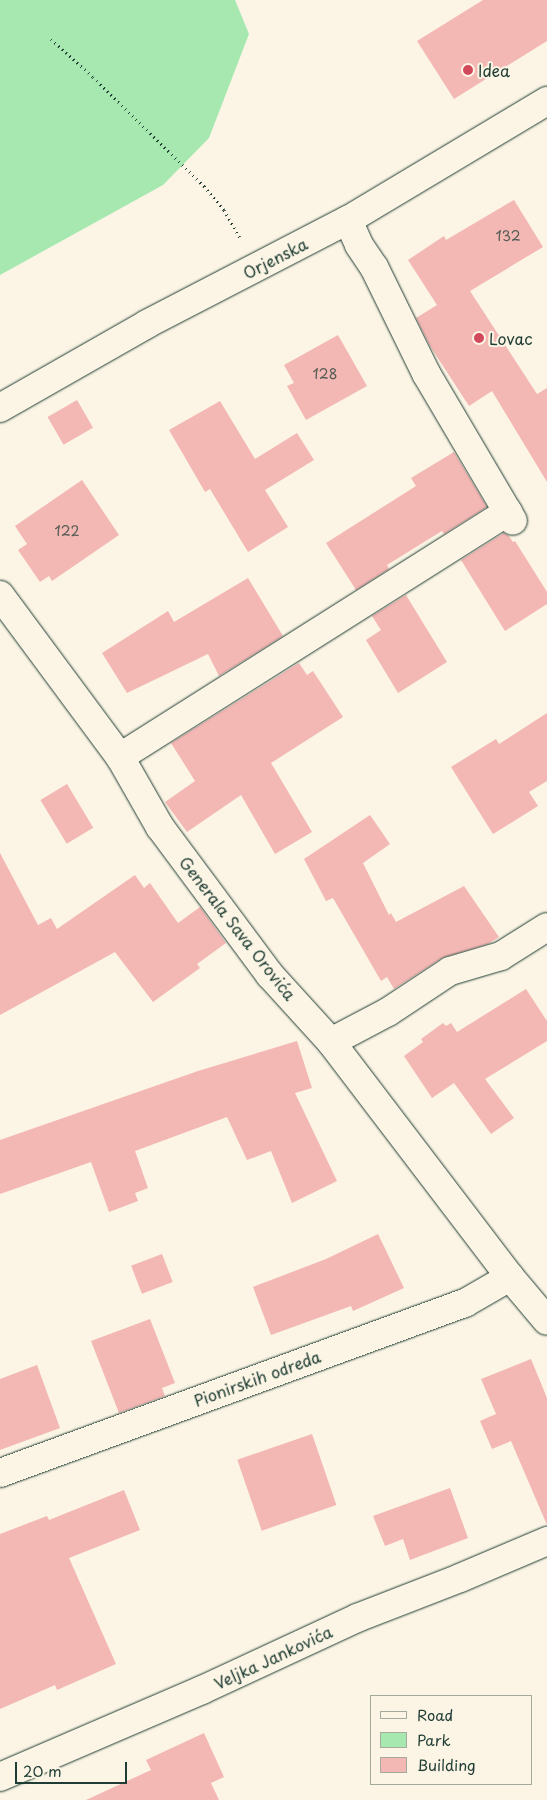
<!DOCTYPE html>
<meta charset="utf-8">
<style>
body{margin:0}
#map{position:relative;width:547px;height:1800px;overflow:hidden;background:#fcf5e5;font-family:"Playpen Sans",sans-serif}
div>[style]{position:absolute}
.green>*{inset:0;background:#a7e8b1}
.building>*{inset:0;background:#f3b7b4;transform-origin:0 0}
.path>*{height:3px;margin-top:-1.5px;transform-origin:0;background:repeating-linear-gradient(90deg,#1f3d34 0 1px,transparent 0 5px)}
.roads{filter:drop-shadow(0 0 1px #1f3d34) drop-shadow(0 0 1px #1f3d34)}
.minor>*{height:28px;margin:-14px;padding:0 14px;transform-origin:14px;border-radius:14px;background:#fcf5e5}
.dots>*{width:14px;height:14px;translate:-50% -50%;box-sizing:border-box;border:2px solid #fcf5e5;border-radius:50%}
span{translate:-50% -50%;white-space:nowrap;text-align:center;line-height:1.15;-webkit-text-stroke:4px #fcf5e5;paint-order:stroke}
.number-label{font-size:14px;color:#545c54}
.number-label span{-webkit-text-stroke-width:0}
.poi-label{font-size:16px;color:#1f3d34}
.left{translate:0 -50%;text-align:left}
.street-label{font-size:16px;color:#1f3d34}
.legend{position:absolute;left:370px;top:1695px;width:162px;height:90px;box-sizing:border-box;background:#fcf5e5;border:1px solid #a4ab9e;margin:0;padding:6px 9px;list-style:none;font-size:15px;color:#1f3d34}
.legend li{display:flex;align-items:center;gap:10px;height:25px}
.legend b{width:25px;border:1px solid #a4ab9e}
.scale{position:absolute;left:15px;top:1762px;width:112px;height:22px;box-sizing:border-box;border:2px solid #1f3d34;border-top:0;padding-left:6px;font-size:15px;line-height:18px;white-space:nowrap;color:#1f3d34;-webkit-text-stroke:4px #fcf5e5;paint-order:stroke}
</style>
<div id="map">
<div class="green">
<i style="clip-path:polygon(0 0,235px 0,249px 34px,209px 138px,163px 185px,0 275px)"></i>
</div>
<div class="building">
<i style="clip-path:polygon(483px 0,547px 0,547px 41px,454px 99px,417px 41px)"></i>
<i style="clip-path:polygon(514px 200px,543px 247px,470px 291px,537px 394px,547px 388px,547px 482px,492px 391px,469px 406px,430px 346px,416px 318px,437px 305px,408px 260px,444px 236px,446px 240px)"></i>
<i style="clip-path:polygon(338px 335px,367px 386px,306px 420px,287px 386px,294px 383px,284px 365px)"></i>
<i style="left:77px;top:400px;width:32px;height:34px;rotate:60deg"></i>
<i style="clip-path:polygon(220px 401px,255px 459px,297px 433px,314px 460px,265px 490px,288px 527px,248px 552px,210px 489px,205px 492px,169px 430px)"></i>
<i style="clip-path:polygon(454px 452px,487px 507px,444px 534px,442px 531px,387px 565px,389px 569px,356px 590px,326px 543px,416px 486px,411px 478px)"></i>
<i style="clip-path:polygon(82px 480px,119px 535px,52px 581px,49px 576px,40px 582px,18px 550px,27px 544px,15px 526px)"></i>
<i style="clip-path:polygon(504px 533px,509px 536px,513px 542px,515px 541px,547px 592px,547px 604px,505px 631px,461px 560px)"></i>
<i style="clip-path:polygon(248px 578px,283px 636px,219px 676px,208px 654px,127px 693px,102px 653px,168px 611px,174px 622px)"></i>
<i style="clip-path:polygon(406px 595px,447px 662px,398px 693px,366px 640px,381px 630px,372px 616px)"></i>
<i style="clip-path:polygon(299px 663px,307px 675px,313px 671px,343px 717px,271px 763px,312px 832px,275px 854px,241px 795px,187px 832px,165px 802px,195px 781px,171px 743px)"></i>
<i style="clip-path:polygon(547px 713px,547px 781px,529px 792px,538px 806px,493px 834px,451px 767px,496px 739px,499px 744px)"></i>
<i style="left:67px;top:784px;width:51px;height:31px;rotate:59deg"></i>
<i style="clip-path:polygon(370px 815px,390px 844px,363px 863px,389px 915px,391px 913px,396px 922px,464px 886px,499px 937px,488px 944px,442px 958px,394px 989px,387px 977px,381px 981px,333px 898px,326px 901px,304px 859px)"></i>
<i style="clip-path:polygon(0 853px,38px 925px,51px 918px,57px 929px,135px 875px,144px 888px,150px 883px,178px 923px,200px 907px,226px 943px,197px 964px,200px 968px,153px 1002px,115px 952px,0 1015px)"></i>
<i style="clip-path:polygon(526px 989px,547px 1021px,547px 1041px,485px 1079px,514px 1118px,491px 1134px,454px 1083px,432px 1098px,404px 1056px,423px 1042px,421px 1039px,443px 1023px,446px 1026px,451px 1023px,457px 1032px)"></i>
<i style="clip-path:polygon(297px 1041px,312px 1088px,295px 1093px,337px 1181px,292px 1203px,271px 1151px,247px 1160px,227px 1117px,135px 1151px,148px 1188px,135px 1193px,138px 1201px,109px 1212px,91px 1162px,0 1194px,0 1140px,198px 1071px)"></i>
<i style="clip-path:polygon(378px 1234px,404px 1288px,353px 1311px,351px 1306px,271px 1335px,253px 1287px,326px 1259px)"></i>
<i style="left:162px;top:1254px;width:30px;height:33px;rotate:69deg"></i>
<i style="clip-path:polygon(150px 1319px,175px 1383px,162px 1388px,165px 1396px,119px 1413px,91px 1341px)"></i>
<i style="clip-path:polygon(531px 1359px,547px 1398px,547px 1525px,511px 1441px,492px 1449px,480px 1421px,496px 1414px,481px 1379px)"></i>
<i style="clip-path:polygon(37px 1365px,60px 1428px,0 1450px,0 1379px)"></i>
<i style="left:312px;top:1434px;width:75px;height:79px;rotate:71deg"></i>
<i style="clip-path:polygon(450px 1488px,468px 1538px,410px 1560px,403px 1539px,385px 1546px,373px 1516px)"></i>
<i style="clip-path:polygon(124px 1490px,140px 1530px,69px 1558px,116px 1664px,57px 1690px,55px 1685px,0 1709px,0 1534px,47px 1516px,49px 1520px)"></i>
<i style="clip-path:polygon(204px 1733px,224px 1777px,211px 1783px,219px 1800px,86px 1800px,151px 1770px,146px 1760px)"></i>
</div>
<div class="path">
<i style="left:51px;top:39px;width:57px;rotate:42.1deg"></i>
<i style="left:93px;top:77px;width:156px;rotate:44.5deg"></i>
<i style="left:204px;top:186px;width:31px;rotate:50deg"></i>
<i style="left:224px;top:210px;width:34px;rotate:60deg"></i>
</div>
<div class="roads">
<div class="minor">
<i style="left:348px;top:220px;width:27px;rotate:66deg"></i>
<i style="left:359px;top:245px;width:27px;rotate:56deg"></i>
<i style="left:374px;top:267px;width:120px;rotate:63.9deg"></i>
<i style="left:427px;top:375px;width:169px;rotate:59.5deg"></i>
<i style="left:0;top:408px;width:169px;rotate:-29.7deg"></i>
<i style="left:147px;top:324px;width:226px;rotate:-27.4deg"></i>
<i style="left:348px;top:220px;width:232px;rotate:-30.9deg"></i>
<i style="left:0;top:595px;width:202px;rotate:53.5deg"></i>
<i style="left:120px;top:757px;width:81px;rotate:60.3deg"></i>
<i style="left:160px;top:827px;width:184px;rotate:53.4deg"></i>
<i style="left:270px;top:975px;width:91px;rotate:47.7deg"></i>
<i style="left:331px;top:1042px;width:295px;rotate:52.7deg"></i>
<i style="left:510px;top:1277px;width:57px;rotate:49.9deg"></i>
<i style="left:120px;top:757px;width:459px;rotate:-32.3deg"></i>
<i style="left:331px;top:1042px;width:64px;rotate:-27.8deg"></i>
<i style="left:388px;top:1012px;width:74px;rotate:-33.5deg"></i>
<i style="left:450px;top:971px;width:53px;rotate:-16.4deg"></i>
<i style="left:501px;top:956px;width:54px;rotate:-32.2deg"></i>
<i style="left:0;top:1473px;width:495px;rotate:-20.1deg"></i>
<i style="left:465px;top:1303px;width:52px;rotate:-30deg"></i>
<i style="left:0;top:1777px;width:220px;rotate:-23.3deg"></i>
<i style="left:202px;top:1690px;width:171px;rotate:-24.9deg"></i>
<i style="left:357px;top:1618px;width:110px;rotate:-21.2deg"></i>
<i style="left:460px;top:1578px;width:95px;rotate:-23deg"></i>
</div>
</div>
<div class="dots">
<i style="left:468px;top:70px;background:#d1495b"></i>
<i style="left:479px;top:338px;background:#d1495b"></i>
</div>
<div class="number-label">
<span style="left:508px;top:236px">132</span>
<span style="left:325px;top:374px">128</span>
<span style="left:67px;top:531px">122</span>
</div>
<div class="poi-label">
<span class="left" style="left:478px;top:70px">Idea</span>
<span class="left" style="left:489px;top:338px">Lovac</span>
</div>
<div class="street-label">
<span style="left:275px;top:258px;rotate:-27deg">Orjenska</span>
<span style="left:238px;top:928px;rotate:52deg">Generala Sava Orovića</span>
<span style="left:257px;top:1378px;rotate:-20deg">Pionirskih odreda</span>
<span style="left:273px;top:1657px;rotate:-25deg">Veljka Jankovića</span>
</div>
<ul class="legend">
<li><b style="height:6px;background:#fcf5e5"></b>Road</li>
<li><b style="height:14px;background:#a7e8b1"></b>Park</li>
<li><b style="height:14px;background:#f3b7b4"></b>Building</li>
</ul>
<div class="scale">20 m</div>
</div>
